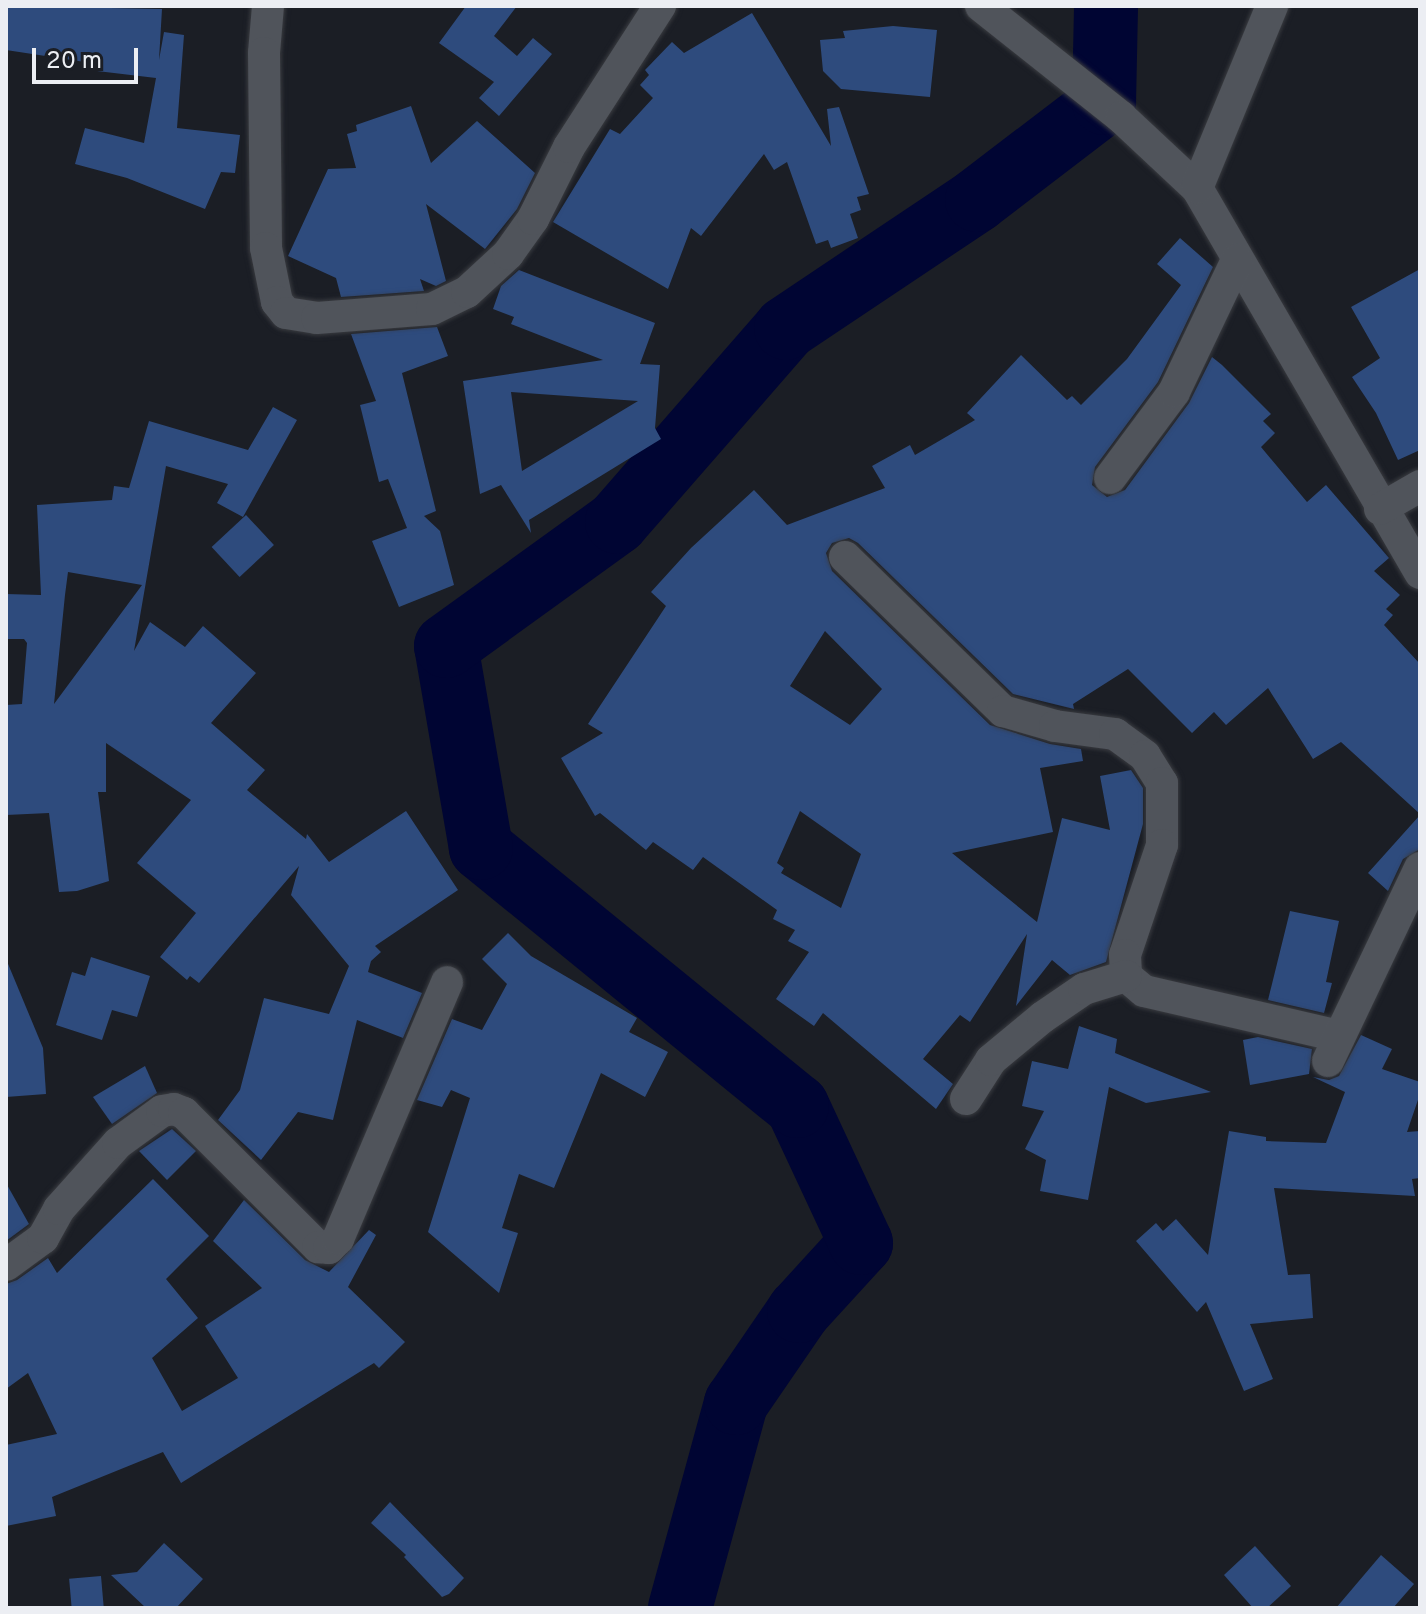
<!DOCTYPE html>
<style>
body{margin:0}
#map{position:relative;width:1426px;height:1614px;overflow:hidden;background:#1b1e25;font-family:Overpass,sans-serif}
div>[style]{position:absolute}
.river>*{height:64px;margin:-32px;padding:0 32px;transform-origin:32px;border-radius:32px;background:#000533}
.building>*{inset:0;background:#2e4b7d;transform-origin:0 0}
.roads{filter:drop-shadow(0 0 2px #393b40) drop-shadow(0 0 2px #393b40)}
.minor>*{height:32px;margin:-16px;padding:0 16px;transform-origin:16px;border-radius:16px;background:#50545b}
span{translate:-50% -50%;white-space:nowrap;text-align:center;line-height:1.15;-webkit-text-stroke:8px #1b1e25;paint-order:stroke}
.frame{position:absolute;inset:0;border:8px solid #eceef3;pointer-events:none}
.scale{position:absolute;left:32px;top:48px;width:106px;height:36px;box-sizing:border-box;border:4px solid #eceef3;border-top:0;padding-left:10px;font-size:24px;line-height:28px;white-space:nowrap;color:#eceef3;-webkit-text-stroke:6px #1b1e25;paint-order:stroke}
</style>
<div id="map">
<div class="river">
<i style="left:680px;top:1608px;width:213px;rotate:-74.7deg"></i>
<i style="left:736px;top:1403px;width:112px;rotate:-55.6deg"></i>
<i style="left:799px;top:1311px;width:92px;rotate:-47.6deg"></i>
<i style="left:861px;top:1243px;width:151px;rotate:-115deg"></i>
<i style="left:797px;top:1106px;width:408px;rotate:-140.8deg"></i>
<i style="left:481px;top:848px;width:205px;rotate:-99.8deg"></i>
<i style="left:446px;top:646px;width:211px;rotate:-35.9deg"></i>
<i style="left:617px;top:522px;width:257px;rotate:-48.9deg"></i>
<i style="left:786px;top:328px;width:230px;rotate:-33.8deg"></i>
<i style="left:977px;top:200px;width:160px;rotate:-37.4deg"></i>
<i style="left:1104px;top:103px;width:97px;rotate:-88.8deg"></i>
</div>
<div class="building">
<i style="clip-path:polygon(6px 6px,162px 9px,159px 60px,164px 32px,184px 35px,177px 128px,240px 135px,235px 173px,221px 172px,205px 209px,127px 178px,75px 164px,85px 128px,144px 143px,156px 78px,97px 71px,98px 64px,6px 50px)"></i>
<i style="clip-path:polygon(466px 6px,517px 6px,494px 36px,517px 56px,533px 38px,552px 54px,499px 116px,479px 98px,494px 82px,439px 43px)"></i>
<i style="clip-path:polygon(752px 13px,831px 146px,827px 109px,839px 107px,869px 194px,857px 197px,861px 210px,850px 214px,858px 238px,831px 248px,828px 240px,816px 244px,787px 162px,774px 170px,764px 154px,701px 236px,691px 228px,668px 289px,553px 222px,610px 129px,620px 134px,653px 98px,640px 85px,649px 75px,645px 70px,672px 42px,684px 53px)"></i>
<i style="clip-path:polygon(893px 26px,937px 30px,930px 97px,841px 89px,823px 71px,820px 40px,845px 38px,843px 31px)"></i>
<i style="clip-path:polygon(411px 106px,431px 163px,477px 121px,535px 173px,517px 209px,485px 249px,426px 204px,446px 281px,436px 286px,420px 279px,424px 291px,341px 297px,336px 278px,288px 256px,328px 169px,356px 168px,347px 134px,357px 131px,356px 125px)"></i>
<i style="clip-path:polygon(evenodd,1180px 238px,1213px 267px,1158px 382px,1095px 467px,1092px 485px,1107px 497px,1125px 490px,1189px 403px,1212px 357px,1222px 365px,1271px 414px,1263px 421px,1275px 433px,1261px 447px,1307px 502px,1326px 485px,1389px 558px,1374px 571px,1400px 595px,1386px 609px,1393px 615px,1384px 625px,1420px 664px,1420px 814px,1341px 742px,1313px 759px,1268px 688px,1226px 725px,1214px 712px,1192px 733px,1128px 669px,1073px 704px,1074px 709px,1013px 694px,858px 543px,849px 538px,832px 543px,826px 553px,832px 571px,990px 725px,1050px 744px,1081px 749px,1083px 761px,1040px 768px,1053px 832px,952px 853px,1037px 922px,1062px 818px,1110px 830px,1100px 776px,1131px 770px,1143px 788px,1143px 824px,1106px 962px,1070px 975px,1052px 960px,1016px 1006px,1027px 934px,970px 1022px,960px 1015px,923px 1059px,953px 1084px,936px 1109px,823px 1013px,814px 1026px,776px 999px,809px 952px,788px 941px,795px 930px,773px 919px,777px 910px,703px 857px,693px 870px,653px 842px,646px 850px,600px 813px,595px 816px,561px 758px,603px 733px,588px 724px,666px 606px,651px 592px,691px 548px,754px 490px,787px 525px,885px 488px,872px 466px,910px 445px,915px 455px,975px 420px,967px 413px,1021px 355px,1067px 400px,1072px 396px,1081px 405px,1127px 359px,1181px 285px,1157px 264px,1180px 238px,825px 631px,882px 689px,850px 725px,790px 686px,825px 631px,1180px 238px,800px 811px,861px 854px,841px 908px,781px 873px,784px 868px,777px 863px,800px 811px)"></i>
<i style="clip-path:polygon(1420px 269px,1420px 450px,1398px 460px,1376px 413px,1352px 377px,1380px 358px,1351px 307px)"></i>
<i style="clip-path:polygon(evenodd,519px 270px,655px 323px,640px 364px,660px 365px,655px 428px,661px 439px,529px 520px,531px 533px,501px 485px,480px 494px,463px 381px,603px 360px,511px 324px,514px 317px,493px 309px,501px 286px,519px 270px,511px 392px,638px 401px,522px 471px,511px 392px)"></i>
<i style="clip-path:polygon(437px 327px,448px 356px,402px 373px,436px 511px,424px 516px,440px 531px,454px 585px,399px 607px,372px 541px,407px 528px,388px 479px,379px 482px,360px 405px,376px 401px,351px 334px)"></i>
<i style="clip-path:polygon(evenodd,273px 407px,297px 420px,243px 517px,217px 503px,228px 484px,166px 466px,134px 651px,150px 622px,185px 647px,203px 626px,256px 673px,211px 723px,265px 770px,247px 790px,306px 839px,307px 834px,329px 862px,406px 811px,458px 890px,375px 946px,381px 952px,371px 961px,368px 972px,422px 993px,403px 1038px,357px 1020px,333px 1120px,298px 1112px,261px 1160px,218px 1120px,240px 1090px,264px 998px,329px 1014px,349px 966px,291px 895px,299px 866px,199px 983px,190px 976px,187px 980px,160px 957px,196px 913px,137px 863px,191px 800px,106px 743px,106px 792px,98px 792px,109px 881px,77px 891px,59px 892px,49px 813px,6px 815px,6px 705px,22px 704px,27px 643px,24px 639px,6px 639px,6px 594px,41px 595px,37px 505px,112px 500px,114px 486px,129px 488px,149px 421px,248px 450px,273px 407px,68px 572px,142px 585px,54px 704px,65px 595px,68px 572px)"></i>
<i style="left:246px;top:515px;width:41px;height:47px;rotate:47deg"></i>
<i style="clip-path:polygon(1420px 815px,1420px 849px,1403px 859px,1388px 891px,1368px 873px)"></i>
<i style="clip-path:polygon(1290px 911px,1339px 921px,1326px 982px,1332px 983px,1324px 1013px,1268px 1000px)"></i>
<i style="clip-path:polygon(508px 933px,531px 956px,637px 1018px,629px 1032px,668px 1052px,645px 1097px,601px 1073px,554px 1188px,519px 1174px,502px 1228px,518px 1233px,499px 1293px,428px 1232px,470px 1098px,451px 1090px,442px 1107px,417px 1100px,452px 1019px,482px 1030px,507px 984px,482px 959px)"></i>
<i style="clip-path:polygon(91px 957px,150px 976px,137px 1017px,112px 1010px,102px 1040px,56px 1025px,72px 972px,85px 976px)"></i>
<i style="clip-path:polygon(6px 959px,43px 1048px,46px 1094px,6px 1097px)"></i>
<i style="clip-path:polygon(1079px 1026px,1117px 1039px,1115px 1053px,1211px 1092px,1146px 1103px,1109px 1087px,1088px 1200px,1040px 1191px,1046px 1160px,1025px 1149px,1044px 1111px,1022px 1106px,1032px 1061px,1068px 1069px)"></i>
<i style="clip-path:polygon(1361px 1035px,1392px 1049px,1382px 1069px,1420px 1082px,1420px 1094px,1407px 1132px,1420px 1131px,1420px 1178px,1412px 1179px,1415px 1196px,1274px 1188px,1288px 1275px,1310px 1274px,1313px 1318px,1250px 1324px,1273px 1379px,1244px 1391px,1206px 1302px,1197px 1312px,1136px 1241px,1156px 1223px,1163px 1231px,1176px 1219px,1208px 1255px,1229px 1131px,1266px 1137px,1266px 1141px,1326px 1143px,1345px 1092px,1313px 1077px,1329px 1080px,1339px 1076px)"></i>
<i style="clip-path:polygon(1258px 1037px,1312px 1049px,1309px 1074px,1250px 1085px,1243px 1040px)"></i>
<i style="clip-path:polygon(145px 1066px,157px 1093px,112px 1124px,93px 1097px)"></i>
<i style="clip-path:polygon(172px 1129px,196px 1151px,167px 1180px,139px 1151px)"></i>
<i style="clip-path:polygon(153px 1179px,209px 1236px,166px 1279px,198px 1318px,152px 1358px,182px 1411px,238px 1378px,205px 1326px,262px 1288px,213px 1241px,244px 1200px,305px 1260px,329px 1272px,369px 1230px,376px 1235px,348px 1287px,405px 1342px,379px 1368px,374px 1363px,181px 1483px,163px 1452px,52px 1497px,56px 1516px,6px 1526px,6px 1445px,57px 1434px,28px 1373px,6px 1389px,6px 1284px,17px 1280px,48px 1258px,57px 1273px)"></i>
<i style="clip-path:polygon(6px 1183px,29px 1224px,6px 1241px)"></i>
<i style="clip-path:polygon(390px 1502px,464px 1578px,449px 1594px,442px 1597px,404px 1557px,406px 1555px,371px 1523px)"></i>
<i style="clip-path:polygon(164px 1543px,203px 1579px,176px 1608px,146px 1608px,111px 1575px,137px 1572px)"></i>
<i style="clip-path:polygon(1255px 1546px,1291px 1586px,1267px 1608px,1253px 1608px,1224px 1575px)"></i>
<i style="clip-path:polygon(1381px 1555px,1414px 1584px,1393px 1608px,1336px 1608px)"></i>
<i style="left:101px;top:1576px;width:32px;height:32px;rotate:85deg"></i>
</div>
<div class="roads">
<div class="minor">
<i style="left:268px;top:6px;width:47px;rotate:94.9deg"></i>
<i style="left:264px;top:53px;width:195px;rotate:89.4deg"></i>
<i style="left:266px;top:248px;width:55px;rotate:78.5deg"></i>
<i style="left:277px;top:302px;width:14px;rotate:51deg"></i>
<i style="left:286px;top:313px;width:31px;rotate:9deg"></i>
<i style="left:317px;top:318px;width:115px;rotate:-4.5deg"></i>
<i style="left:432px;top:309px;width:39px;rotate:-26deg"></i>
<i style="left:467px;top:292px;width:56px;rotate:-42.8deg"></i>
<i style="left:508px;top:254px;width:43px;rotate:-54.5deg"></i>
<i style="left:533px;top:219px;width:80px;rotate:-63.4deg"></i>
<i style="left:569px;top:147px;width:168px;rotate:-57.2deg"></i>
<i style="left:981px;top:6px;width:179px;rotate:38.4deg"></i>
<i style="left:1121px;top:117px;width:104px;rotate:43.1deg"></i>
<i style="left:1197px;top:188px;width:445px;rotate:59.9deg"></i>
<i style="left:1197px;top:188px;width:197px;rotate:-67.6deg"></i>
<i style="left:1110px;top:478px;width:107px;rotate:-53.3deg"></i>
<i style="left:1174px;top:392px;width:146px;rotate:-64.5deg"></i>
<i style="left:1380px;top:509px;width:46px;rotate:-29.9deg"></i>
<i style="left:845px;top:557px;width:221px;rotate:44.3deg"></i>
<i style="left:1003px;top:711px;width:54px;rotate:16.1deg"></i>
<i style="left:1055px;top:726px;width:61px;rotate:7.6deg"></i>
<i style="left:1115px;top:734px;width:37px;rotate:36deg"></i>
<i style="left:1145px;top:756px;width:32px;rotate:58deg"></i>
<i style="left:1162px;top:783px;width:62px;rotate:90deg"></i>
<i style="left:1162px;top:845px;width:116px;rotate:108.6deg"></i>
<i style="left:1125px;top:955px;width:21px;rotate:87deg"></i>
<i style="left:1126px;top:976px;width:23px;rotate:40deg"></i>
<i style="left:1144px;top:991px;width:200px;rotate:13deg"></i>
<i style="left:1328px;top:1061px;width:214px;rotate:-64.5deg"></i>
<i style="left:966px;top:1099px;width:46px;rotate:-57.3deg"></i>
<i style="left:991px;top:1060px;width:67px;rotate:-39.6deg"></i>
<i style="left:1043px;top:1017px;width:50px;rotate:-34.3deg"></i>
<i style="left:1084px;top:989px;width:44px;rotate:-17.2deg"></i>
<i style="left:6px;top:1265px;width:46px;rotate:-36.1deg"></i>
<i style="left:43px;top:1238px;width:33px;rotate:-61deg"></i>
<i style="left:59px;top:1209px;width:89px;rotate:-48.2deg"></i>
<i style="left:118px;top:1143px;width:54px;rotate:-36deg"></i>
<i style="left:162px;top:1111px;width:12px;rotate:-9deg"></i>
<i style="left:174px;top:1109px;width:11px;rotate:22deg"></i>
<i style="left:184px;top:1113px;width:190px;rotate:45deg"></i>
<i style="left:318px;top:1247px;width:11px;rotate:5deg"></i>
<i style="left:329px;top:1248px;width:13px;rotate:-45deg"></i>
<i style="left:338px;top:1239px;width:279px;rotate:-67deg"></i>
</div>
</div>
<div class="frame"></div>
<div class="scale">20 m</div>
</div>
